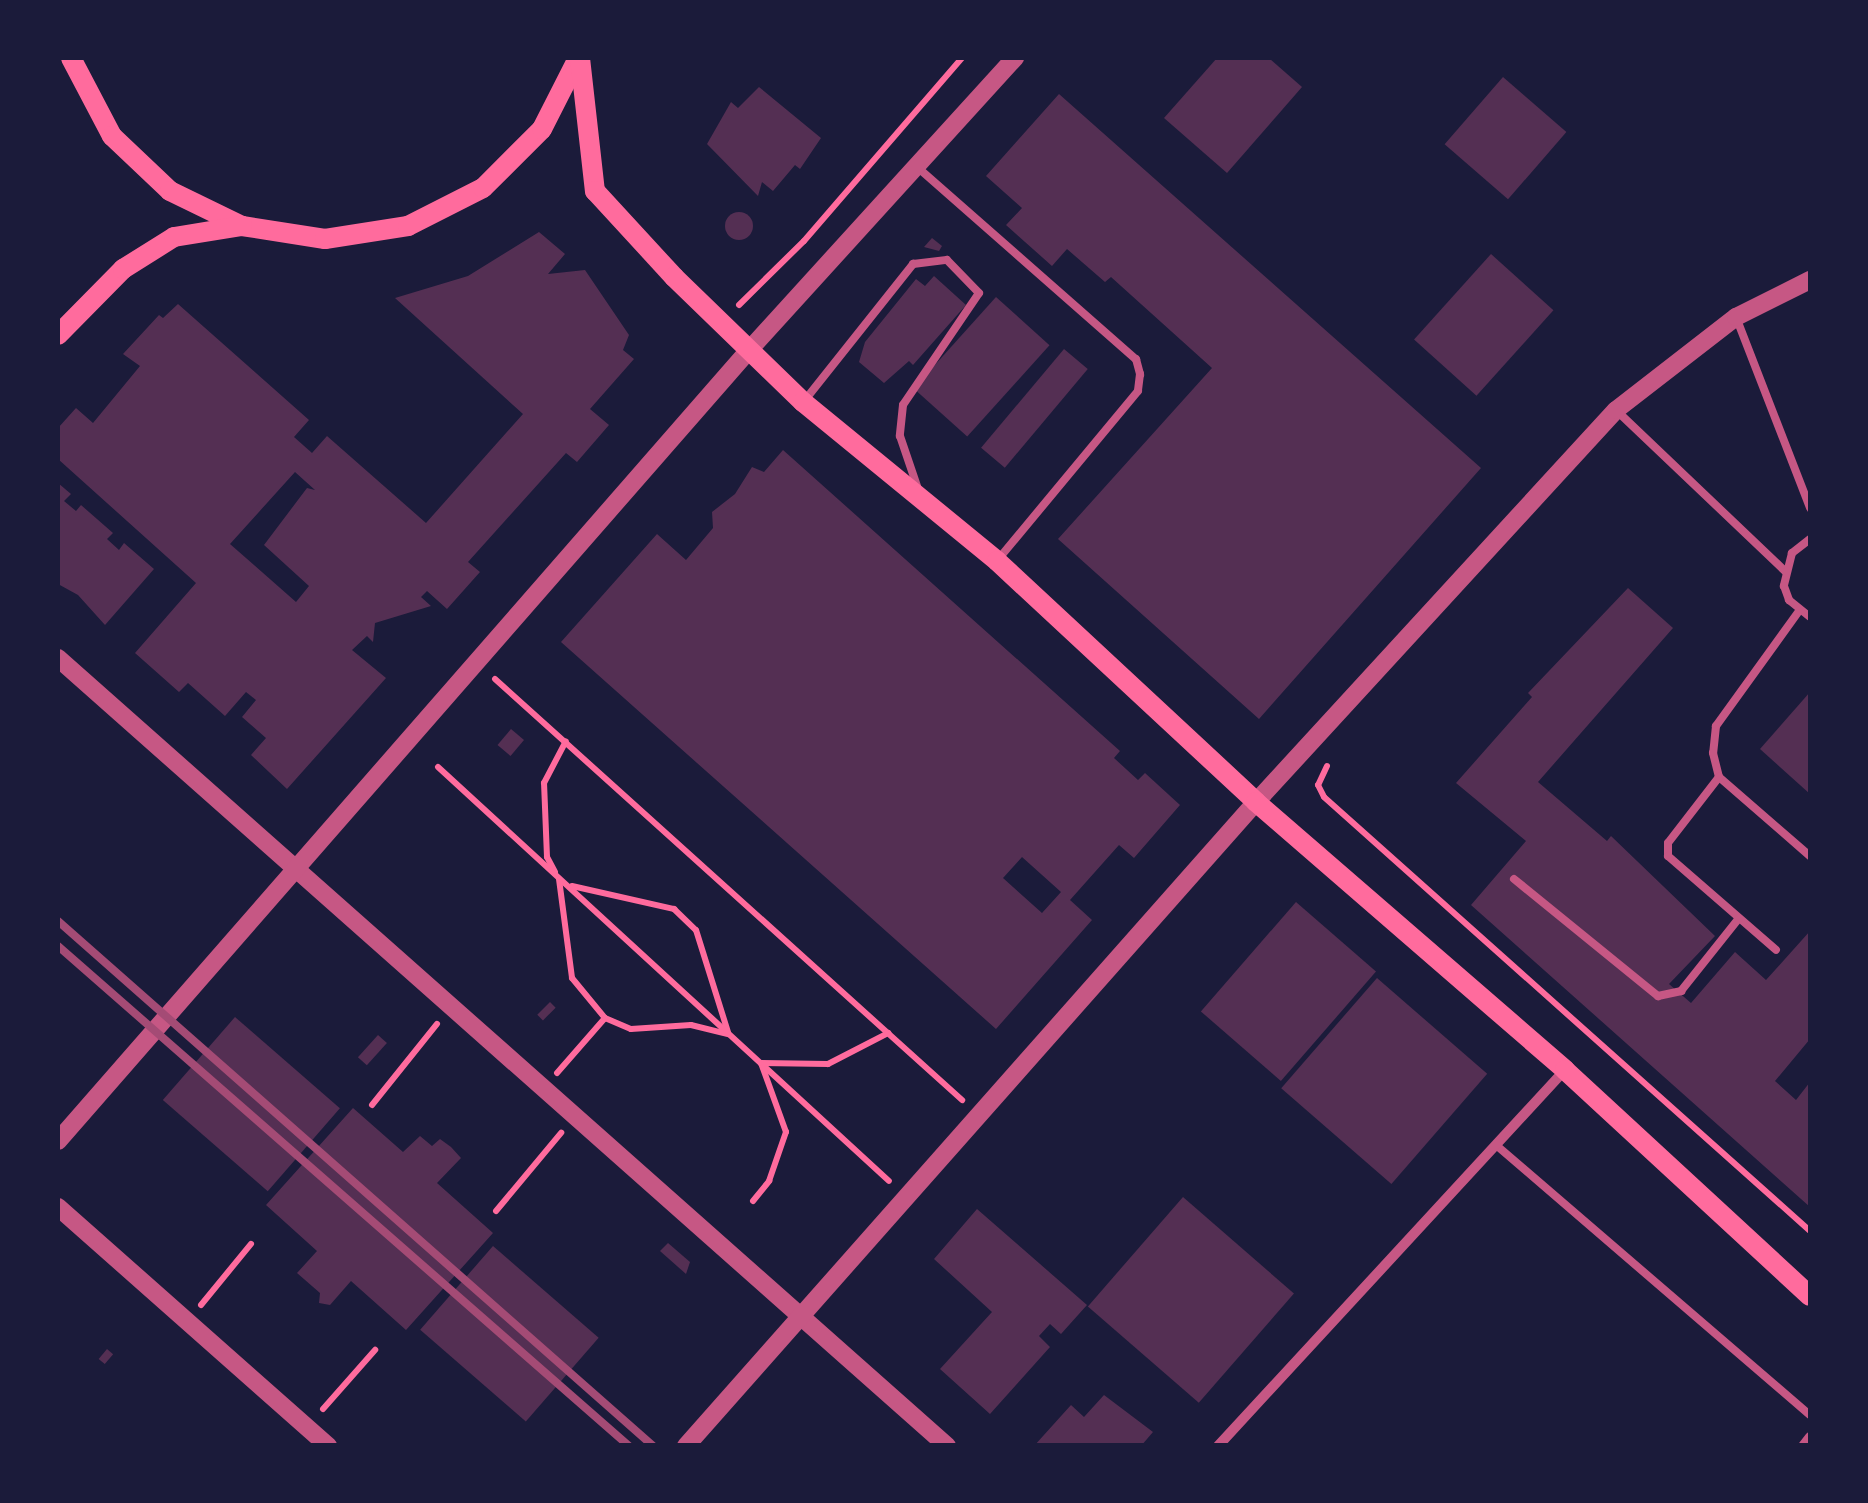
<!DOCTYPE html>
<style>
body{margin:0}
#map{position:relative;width:1868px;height:1503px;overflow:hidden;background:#1b1b3a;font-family:Inter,sans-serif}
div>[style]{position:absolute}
.building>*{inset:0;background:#542f53;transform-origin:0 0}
.round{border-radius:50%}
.path>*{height:6px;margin:-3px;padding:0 3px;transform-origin:3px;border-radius:3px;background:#ff6b9d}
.service>*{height:8px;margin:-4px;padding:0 4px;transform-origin:4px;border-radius:4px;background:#c65784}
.minor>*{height:10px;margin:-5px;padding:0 5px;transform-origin:5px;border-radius:5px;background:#c65784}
.tertiary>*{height:18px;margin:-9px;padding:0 9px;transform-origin:9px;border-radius:9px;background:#c65784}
.secondary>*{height:20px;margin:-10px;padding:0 10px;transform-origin:10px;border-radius:10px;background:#ff6b9d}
.rail>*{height:8px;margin:-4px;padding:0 4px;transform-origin:4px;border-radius:4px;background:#a44b75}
span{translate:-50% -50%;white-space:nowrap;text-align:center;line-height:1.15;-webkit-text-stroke:8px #1b1b3a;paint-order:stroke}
.frame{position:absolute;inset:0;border:60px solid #1b1b3a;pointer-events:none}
</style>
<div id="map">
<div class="building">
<i style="clip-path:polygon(1217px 58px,1269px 58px,1302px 87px,1227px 173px,1164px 118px)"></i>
<i style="left:1503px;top:77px;width:84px;height:89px;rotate:41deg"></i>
<i style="clip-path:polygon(759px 87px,821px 138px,800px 169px,795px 165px,773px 191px,762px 182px,758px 196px,707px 144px,731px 102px,738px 108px)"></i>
<i style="clip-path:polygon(1059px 94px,1481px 468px,1259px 719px,1058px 539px,1212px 368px,1111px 277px,1105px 282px,1067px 249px,1052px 266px,1006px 225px,1022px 208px,986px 176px)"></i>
<i class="round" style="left:725px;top:212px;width:28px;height:28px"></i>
<i style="clip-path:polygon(evenodd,539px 232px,565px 254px,548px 274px,585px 270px,629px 335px,623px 350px,634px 359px,590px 409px,609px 425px,577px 462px,566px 453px,468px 562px,480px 572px,447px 609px,427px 591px,421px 597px,431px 606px,375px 623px,373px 642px,367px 636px,352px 650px,386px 678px,287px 789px,251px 755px,266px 738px,242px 717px,256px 700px,246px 692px,225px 716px,188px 683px,179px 692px,135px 653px,196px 583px,58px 459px,58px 428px,76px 408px,93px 423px,140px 366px,123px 354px,159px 315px,163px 318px,178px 304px,309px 420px,294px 437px,312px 453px,327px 436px,426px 523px,523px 414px,395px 298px,468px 276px,539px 232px,295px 472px,315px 490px,307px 488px,264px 545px,309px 586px,296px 602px,230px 544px,295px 472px)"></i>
<i style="clip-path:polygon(932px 238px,942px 246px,939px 251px,924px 247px)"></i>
<i style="left:1491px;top:254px;width:84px;height:115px;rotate:42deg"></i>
<i style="clip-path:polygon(934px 276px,966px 305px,913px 365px,909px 361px,884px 383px,859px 362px,865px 342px,916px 279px,925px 286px)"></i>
<i style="left:996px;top:297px;width:72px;height:123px;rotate:42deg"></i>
<i style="left:1064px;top:349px;width:31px;height:129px;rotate:40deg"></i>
<i style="clip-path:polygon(evenodd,783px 450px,1120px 751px,1114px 758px,1138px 780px,1145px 773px,1180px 805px,1134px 858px,1119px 845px,1070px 900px,1092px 920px,996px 1029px,561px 642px,657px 534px,686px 560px,713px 528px,712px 512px,735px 494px,752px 467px,764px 472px,783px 450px,1022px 857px,1061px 892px,1042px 913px,1003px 878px,1022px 857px)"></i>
<i style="clip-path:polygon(58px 483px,71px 494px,64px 501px,76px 511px,81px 505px,113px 533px,107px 539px,119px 550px,124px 543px,154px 569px,105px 625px,78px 595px,58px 584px)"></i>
<i style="clip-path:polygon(1628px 588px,1673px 628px,1538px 782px,1607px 841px,1611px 836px,1715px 936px,1669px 984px,1691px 1003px,1735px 952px,1766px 980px,1810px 931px,1810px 1039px,1775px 1081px,1796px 1100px,1810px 1082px,1810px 1207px,1471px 905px,1526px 841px,1456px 783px,1532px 697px,1528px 693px)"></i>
<i style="clip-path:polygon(1810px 692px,1810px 794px,1760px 749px)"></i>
<i style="left:511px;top:729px;width:17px;height:21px;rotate:40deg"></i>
<i style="left:1296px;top:902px;width:106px;height:145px;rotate:41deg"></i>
<i style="left:1377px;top:978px;width:146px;height:146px;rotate:41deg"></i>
<i style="left:550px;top:1002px;width:8px;height:18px;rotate:45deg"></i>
<i style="left:235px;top:1017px;width:139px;height:110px;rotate:41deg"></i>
<i style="left:378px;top:1035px;width:12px;height:30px;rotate:42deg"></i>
<i style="clip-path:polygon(353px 1108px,403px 1152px,420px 1136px,432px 1146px,440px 1139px,451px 1147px,461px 1158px,437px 1183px,493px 1233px,406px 1330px,351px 1281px,330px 1305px,319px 1303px,320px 1293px,297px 1273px,317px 1251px,266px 1205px)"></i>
<i style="left:1183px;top:1197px;width:147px;height:145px;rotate:41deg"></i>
<i style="clip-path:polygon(977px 1209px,1087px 1305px,1061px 1334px,1050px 1324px,1039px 1336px,1050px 1347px,990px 1414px,940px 1369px,992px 1312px,934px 1259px)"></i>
<i style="clip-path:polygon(668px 1243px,690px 1262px,686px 1274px,660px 1251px)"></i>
<i style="left:493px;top:1246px;width:140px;height:111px;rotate:41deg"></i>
<i style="left:107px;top:1349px;width:8px;height:13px;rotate:40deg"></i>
<i style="clip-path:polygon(1104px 1395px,1153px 1432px,1141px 1446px,1034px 1446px,1071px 1405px,1084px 1417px)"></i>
</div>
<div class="path">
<i style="left:739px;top:305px;width:91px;rotate:-44.6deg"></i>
<i style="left:804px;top:241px;width:242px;rotate:-49.2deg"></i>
<i style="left:495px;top:679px;width:629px;rotate:42.03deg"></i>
<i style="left:1327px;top:766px;width:21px;rotate:115deg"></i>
<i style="left:1318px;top:785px;width:13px;rotate:63deg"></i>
<i style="left:1324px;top:797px;width:652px;rotate:41.76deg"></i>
<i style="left:438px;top:767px;width:612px;rotate:42.55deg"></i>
<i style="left:555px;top:872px;width:17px;rotate:-118deg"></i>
<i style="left:547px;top:857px;width:74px;rotate:-92.3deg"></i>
<i style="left:544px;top:783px;width:47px;rotate:-62.4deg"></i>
<i style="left:559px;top:879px;width:100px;rotate:82.5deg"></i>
<i style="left:572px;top:978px;width:52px;rotate:50.5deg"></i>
<i style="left:605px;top:1018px;width:28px;rotate:23deg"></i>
<i style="left:631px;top:1029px;width:60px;rotate:-3.8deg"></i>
<i style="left:691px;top:1025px;width:38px;rotate:14deg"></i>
<i style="left:572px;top:886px;width:105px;rotate:12.7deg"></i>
<i style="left:674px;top:909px;width:30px;rotate:44deg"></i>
<i style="left:696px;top:930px;width:107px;rotate:72.6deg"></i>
<i style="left:557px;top:1073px;width:73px;rotate:-48.9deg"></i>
<i style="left:372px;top:1105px;width:104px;rotate:-51.3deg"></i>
<i style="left:753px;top:1201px;width:26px;rotate:-51deg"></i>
<i style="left:769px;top:1181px;width:52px;rotate:-70.9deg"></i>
<i style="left:786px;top:1132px;width:73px;rotate:-109.9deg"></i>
<i style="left:761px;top:1063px;width:67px;rotate:0.9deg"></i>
<i style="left:828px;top:1064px;width:68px;rotate:-27.3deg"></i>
<i style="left:496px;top:1211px;width:102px;rotate:-50.2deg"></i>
<i style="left:201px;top:1305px;width:79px;rotate:-50.7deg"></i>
<i style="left:323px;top:1409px;width:79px;rotate:-48.6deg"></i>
</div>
<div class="service">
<i style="left:916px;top:166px;width:293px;rotate:41.3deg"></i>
<i style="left:1136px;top:359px;width:16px;rotate:75deg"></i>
<i style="left:1140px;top:374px;width:17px;rotate:97deg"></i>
<i style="left:1138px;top:391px;width:221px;rotate:129.7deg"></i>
<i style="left:1736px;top:317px;width:205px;rotate:68.8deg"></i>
<i style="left:805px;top:400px;width:174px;rotate:-51.5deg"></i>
<i style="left:913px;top:264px;width:34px;rotate:-7deg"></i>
<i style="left:947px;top:260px;width:46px;rotate:45.9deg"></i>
<i style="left:979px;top:293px;width:135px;rotate:124.2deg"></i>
<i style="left:903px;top:405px;width:31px;rotate:96deg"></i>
<i style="left:900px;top:436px;width:53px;rotate:71.2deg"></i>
<i style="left:1618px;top:412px;width:231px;rotate:43.6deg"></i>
<i style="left:1810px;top:539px;width:23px;rotate:142deg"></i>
<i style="left:1792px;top:553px;width:34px;rotate:104deg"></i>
<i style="left:1784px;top:586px;width:15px;rotate:70deg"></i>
<i style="left:1789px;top:600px;width:27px;rotate:39deg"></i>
<i style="left:1799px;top:611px;width:142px;rotate:125.8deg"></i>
<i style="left:1716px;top:726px;width:27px;rotate:96deg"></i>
<i style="left:1713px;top:753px;width:25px;rotate:76deg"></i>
<i style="left:1719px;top:777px;width:121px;rotate:41deg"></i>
<i style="left:1719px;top:777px;width:83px;rotate:127.7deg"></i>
<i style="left:1668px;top:843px;width:13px;rotate:90deg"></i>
<i style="left:1668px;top:856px;width:143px;rotate:41deg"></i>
<i style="left:1514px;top:879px;width:186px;rotate:39.1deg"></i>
<i style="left:1658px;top:996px;width:24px;rotate:-12deg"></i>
<i style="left:1681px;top:991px;width:93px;rotate:-51.5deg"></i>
<i style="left:1496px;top:1145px;width:414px;rotate:40.7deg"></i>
</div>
<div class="minor">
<i style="left:1218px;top:1446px;width:512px;rotate:-47.3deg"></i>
<i style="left:1803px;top:1446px;width:11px;rotate:-52deg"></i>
</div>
<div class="tertiary">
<i style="left:58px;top:658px;width:1188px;rotate:41.55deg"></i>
<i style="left:58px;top:1141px;width:1052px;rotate:-48.86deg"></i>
<i style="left:750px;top:349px;width:394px;rotate:-47.7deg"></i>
<i style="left:58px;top:1207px;width:361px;rotate:41.5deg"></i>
<i style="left:686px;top:1446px;width:860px;rotate:-48.49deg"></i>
<i style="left:1256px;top:802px;width:532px;rotate:-47.44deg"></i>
<i style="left:1616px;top:410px;width:152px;rotate:-37.8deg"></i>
<i style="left:1736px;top:317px;width:83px;rotate:-26.6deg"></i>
</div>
<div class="secondary">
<i style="left:71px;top:58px;width:88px;rotate:62.3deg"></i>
<i style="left:112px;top:136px;width:80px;rotate:43.5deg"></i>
<i style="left:170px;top:191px;width:80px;rotate:25.9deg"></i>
<i style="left:242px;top:226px;width:84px;rotate:8.9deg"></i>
<i style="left:325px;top:239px;width:84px;rotate:-8.9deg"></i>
<i style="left:408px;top:226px;width:84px;rotate:-26.9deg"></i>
<i style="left:483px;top:188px;width:83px;rotate:-45deg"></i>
<i style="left:542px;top:129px;width:80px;rotate:-63.1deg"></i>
<i style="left:580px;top:58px;width:134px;rotate:83.6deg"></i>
<i style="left:595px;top:191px;width:117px;rotate:47.4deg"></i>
<i style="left:674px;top:277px;width:180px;rotate:44.1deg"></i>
<i style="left:803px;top:402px;width:251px;rotate:39.3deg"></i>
<i style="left:997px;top:561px;width:354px;rotate:42.9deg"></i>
<i style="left:1256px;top:802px;width:409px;rotate:40.9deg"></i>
<i style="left:1565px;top:1070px;width:333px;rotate:42.7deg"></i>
<i style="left:58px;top:335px;width:93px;rotate:-45.4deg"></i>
<i style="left:123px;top:269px;width:60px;rotate:-32.1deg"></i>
<i style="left:174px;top:237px;width:69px;rotate:-9.2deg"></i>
</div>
<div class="rail">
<i style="left:58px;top:921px;width:794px;rotate:41.42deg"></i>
<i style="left:58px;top:946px;width:759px;rotate:41.21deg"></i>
</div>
<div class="frame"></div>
</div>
